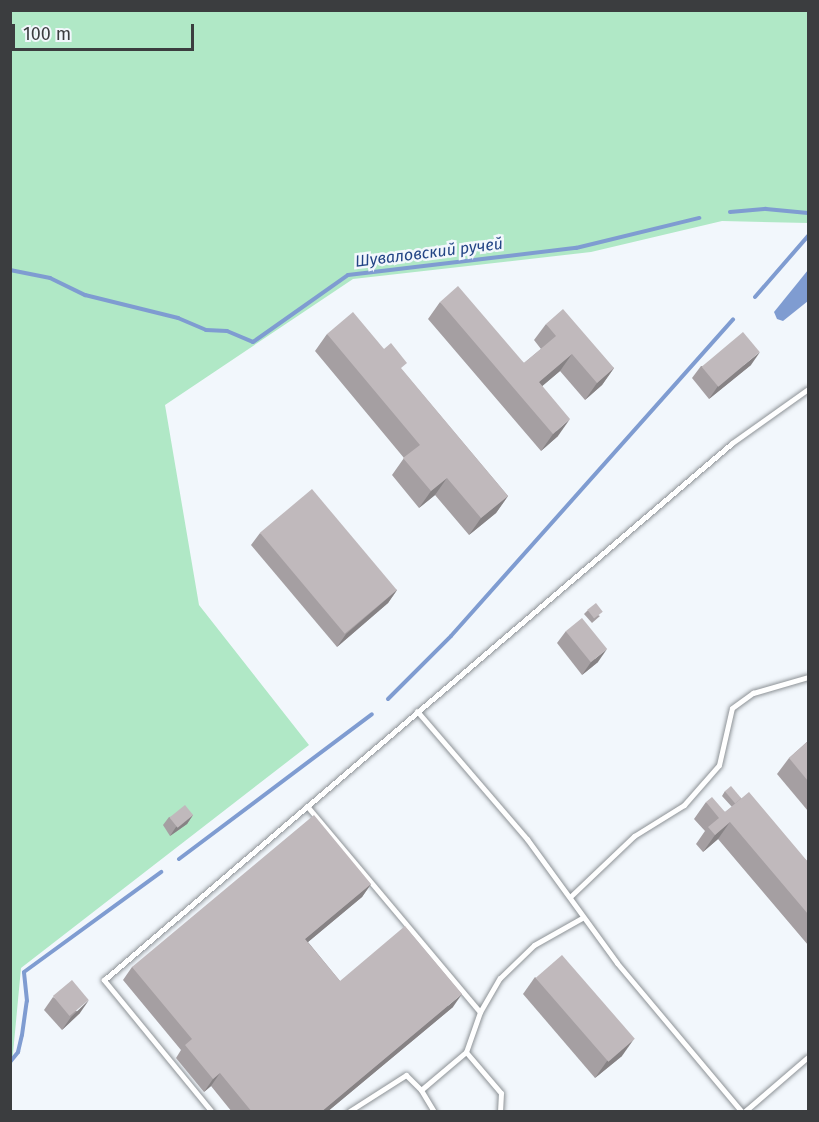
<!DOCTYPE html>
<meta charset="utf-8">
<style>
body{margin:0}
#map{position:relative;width:819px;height:1122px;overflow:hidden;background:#f2f7fc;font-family:"Fira Sans",sans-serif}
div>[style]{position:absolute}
.green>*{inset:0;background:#b0e8c6}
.water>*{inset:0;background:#7f9cd1}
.stream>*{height:4px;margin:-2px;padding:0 2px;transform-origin:2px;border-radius:2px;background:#7f9cd1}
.roads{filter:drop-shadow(0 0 2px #8d9296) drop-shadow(0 0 2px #8d9296)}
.service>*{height:5px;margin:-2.5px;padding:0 2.5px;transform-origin:2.5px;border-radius:2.5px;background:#fff}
.wall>*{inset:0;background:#a59fa2}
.shaded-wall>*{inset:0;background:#868284}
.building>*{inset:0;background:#c0b9bc;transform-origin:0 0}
span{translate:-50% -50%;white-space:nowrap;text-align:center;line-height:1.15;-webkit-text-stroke:5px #f2f7fc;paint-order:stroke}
.water-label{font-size:16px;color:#234585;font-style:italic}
.frame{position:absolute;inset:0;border:12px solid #3b3d3f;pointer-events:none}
.scale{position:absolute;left:12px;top:24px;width:182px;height:27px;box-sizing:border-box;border:3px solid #3b3d3f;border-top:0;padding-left:8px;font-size:18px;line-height:21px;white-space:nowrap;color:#3b3d3f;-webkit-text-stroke:4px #f2f7fc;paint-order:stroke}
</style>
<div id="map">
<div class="green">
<i style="clip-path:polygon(11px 11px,808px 11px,808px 223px,722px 221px,591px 252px,353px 279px,165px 405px,199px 605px,309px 745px,21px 968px,11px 1075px)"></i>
</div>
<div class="water">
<i style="clip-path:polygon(808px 270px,808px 301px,783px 321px,777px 319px,774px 312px)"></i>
</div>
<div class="stream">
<i style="left:730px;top:212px;width:36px;rotate:-5deg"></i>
<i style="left:766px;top:209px;width:42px;rotate:5.4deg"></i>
<i style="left:10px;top:270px;width:41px;rotate:11.3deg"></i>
<i style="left:50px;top:278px;width:39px;rotate:26deg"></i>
<i style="left:85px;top:295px;width:96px;rotate:13.9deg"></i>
<i style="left:178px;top:318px;width:30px;rotate:23deg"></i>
<i style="left:206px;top:330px;width:21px;rotate:3deg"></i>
<i style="left:227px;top:331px;width:28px;rotate:23deg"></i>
<i style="left:253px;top:342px;width:116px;rotate:-35.2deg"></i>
<i style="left:348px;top:275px;width:230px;rotate:-6.8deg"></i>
<i style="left:576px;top:248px;width:127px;rotate:-13.7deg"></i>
<i style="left:755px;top:297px;width:81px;rotate:-49deg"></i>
<i style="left:388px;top:699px;width:89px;rotate:-45deg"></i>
<i style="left:451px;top:636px;width:424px;rotate:-48.3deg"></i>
<i style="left:179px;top:859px;width:241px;rotate:-36.9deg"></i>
<i style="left:10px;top:1062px;width:13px;rotate:-51deg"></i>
<i style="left:18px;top:1052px;width:17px;rotate:-77deg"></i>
<i style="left:22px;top:1035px;width:34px;rotate:-82deg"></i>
<i style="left:27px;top:1001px;width:29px;rotate:-96deg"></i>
<i style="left:24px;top:972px;width:170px;rotate:-36.1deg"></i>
</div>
<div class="roads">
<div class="service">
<i style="left:417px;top:711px;width:169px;rotate:49.3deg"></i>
<i style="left:527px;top:839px;width:153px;rotate:54deg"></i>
<i style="left:617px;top:963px;width:194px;rotate:50deg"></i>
<i style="left:307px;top:806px;width:269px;rotate:50deg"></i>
<i style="left:571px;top:896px;width:87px;rotate:-43.6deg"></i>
<i style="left:634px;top:836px;width:59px;rotate:-31.8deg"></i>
<i style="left:684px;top:805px;width:53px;rotate:-48.8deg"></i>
<i style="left:719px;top:765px;width:58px;rotate:-77.2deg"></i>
<i style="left:732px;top:708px;width:26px;rotate:-36deg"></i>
<i style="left:753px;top:693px;width:57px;rotate:-16.2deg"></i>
<i style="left:466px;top:1052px;width:54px;rotate:49.5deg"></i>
<i style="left:501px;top:1093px;width:19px;rotate:93deg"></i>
<i style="left:421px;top:1090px;width:26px;rotate:59deg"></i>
<i style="left:212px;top:1112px;width:171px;rotate:-129.3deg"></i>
<i style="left:104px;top:980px;width:826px;rotate:-40.53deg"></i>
<i style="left:732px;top:443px;width:93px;rotate:-35.4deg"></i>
<i style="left:348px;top:1112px;width:69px;rotate:-32.5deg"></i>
<i style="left:406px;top:1075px;width:21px;rotate:45deg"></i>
<i style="left:421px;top:1090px;width:59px;rotate:-40.2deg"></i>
<i style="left:466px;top:1052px;width:42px;rotate:-70.7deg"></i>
<i style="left:480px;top:1012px;width:39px;rotate:-60deg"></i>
<i style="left:500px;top:978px;width:47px;rotate:-44.1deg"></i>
<i style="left:534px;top:945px;width:55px;rotate:-29.4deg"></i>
<i style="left:744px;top:1112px;width:84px;rotate:-40.7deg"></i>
</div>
</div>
<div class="wall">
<i style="clip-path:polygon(440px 302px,524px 363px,541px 349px,534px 340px,546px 324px,614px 368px,602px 385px,585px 400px,560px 371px,542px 386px,558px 436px,541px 451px,428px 319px)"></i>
<i style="clip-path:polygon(327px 334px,384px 349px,402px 370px,508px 496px,496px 513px,469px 535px,435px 495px,419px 508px,392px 475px,404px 458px,315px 351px)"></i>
<i style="clip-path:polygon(751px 365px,709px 399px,692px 378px,701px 366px)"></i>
<i style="clip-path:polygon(260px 533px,397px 590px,388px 603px,337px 647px,251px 545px)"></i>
<i style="clip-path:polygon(588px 610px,600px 616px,592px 623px,584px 614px)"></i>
<i style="clip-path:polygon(566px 631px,598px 662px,582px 675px,557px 643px)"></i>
<i style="clip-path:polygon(808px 741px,808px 811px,777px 774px,789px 758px)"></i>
<i style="clip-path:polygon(725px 791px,741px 798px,808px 862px,808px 945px,718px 839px,703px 852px,696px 844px,705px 831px,694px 819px,706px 802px,725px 812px,732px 807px,722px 796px)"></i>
<i style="clip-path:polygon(193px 815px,187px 824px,170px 836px,163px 825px,169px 817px)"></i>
<i style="clip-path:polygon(371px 884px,362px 897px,308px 942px,340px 981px,453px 1007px,327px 1112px,232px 1112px,211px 1086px,204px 1092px,176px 1058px,181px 1050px,123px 980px,132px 967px)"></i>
<i style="clip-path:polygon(535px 977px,622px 1056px,595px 1078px,523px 994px)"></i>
<i style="clip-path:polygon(53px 997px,80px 1013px,62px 1030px,44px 1010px)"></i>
</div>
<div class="shaded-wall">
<i style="clip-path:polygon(760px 352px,751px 365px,709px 399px,718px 386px)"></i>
<i style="clip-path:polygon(572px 354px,560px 371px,527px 399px,539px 382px)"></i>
<i style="clip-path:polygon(614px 368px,602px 385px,585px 400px,597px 383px)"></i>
<i style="clip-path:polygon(570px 419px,558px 436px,541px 451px,553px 434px)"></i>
<i style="clip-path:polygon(447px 478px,435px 495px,419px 508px,431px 491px)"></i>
<i style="clip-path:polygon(508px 496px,496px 513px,469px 535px,481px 518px)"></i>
<i style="clip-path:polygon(397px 590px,388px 603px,337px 647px,346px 634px)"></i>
<i style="clip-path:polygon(607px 649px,598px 662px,582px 675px,591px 662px)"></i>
<i style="clip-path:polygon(193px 815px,187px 824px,170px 836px,176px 827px)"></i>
<i style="clip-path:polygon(730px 822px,718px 839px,703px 852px,715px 835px)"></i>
<i style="clip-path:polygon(371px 884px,362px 897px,296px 952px,305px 939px)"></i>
<i style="clip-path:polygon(462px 994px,453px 1007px,327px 1112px,321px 1112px)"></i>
<i style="clip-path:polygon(89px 1000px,80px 1013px,62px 1030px,71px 1017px)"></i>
<i style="clip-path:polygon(634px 1039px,622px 1056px,595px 1078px,607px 1061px)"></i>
<i style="clip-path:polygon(220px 1073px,211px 1086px,204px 1092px,213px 1079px)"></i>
</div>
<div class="building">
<i style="clip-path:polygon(458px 286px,524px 363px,556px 336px,546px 324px,563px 309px,614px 368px,597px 383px,572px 354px,539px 382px,570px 419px,553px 434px,440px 302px)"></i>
<i style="clip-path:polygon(353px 312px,384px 349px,391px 343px,407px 363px,401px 368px,508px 496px,481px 518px,447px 478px,431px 491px,403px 458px,420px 445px,327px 334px)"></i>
<i style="left:743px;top:332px;width:26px;height:54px;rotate:50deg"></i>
<i style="left:312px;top:489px;width:132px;height:68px;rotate:50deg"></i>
<i style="left:596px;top:603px;width:11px;height:11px;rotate:52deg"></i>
<i style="left:582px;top:618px;width:40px;height:21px;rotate:51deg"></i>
<i style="clip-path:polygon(808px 741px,808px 781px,789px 758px)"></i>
<i style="left:731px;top:786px;width:16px;height:8px;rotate:50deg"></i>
<i style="clip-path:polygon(749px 792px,808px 862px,808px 914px,730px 822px,715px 835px,708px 827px,719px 818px,706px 802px,712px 797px,725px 812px)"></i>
<i style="left:185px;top:805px;width:13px;height:20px;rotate:51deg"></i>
<i style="clip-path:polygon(314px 815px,371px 884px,305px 939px,340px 981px,405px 926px,462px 994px,321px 1112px,252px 1112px,220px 1073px,213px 1079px,185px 1045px,192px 1039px,132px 967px)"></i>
<i style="left:562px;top:955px;width:111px;height:35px;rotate:49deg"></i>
<i style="left:72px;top:980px;width:26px;height:25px;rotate:50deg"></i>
</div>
<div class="water-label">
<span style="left:429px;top:253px;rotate:-7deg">Шуваловский ручей</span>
</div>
<div class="frame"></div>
<div class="scale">100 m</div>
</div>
